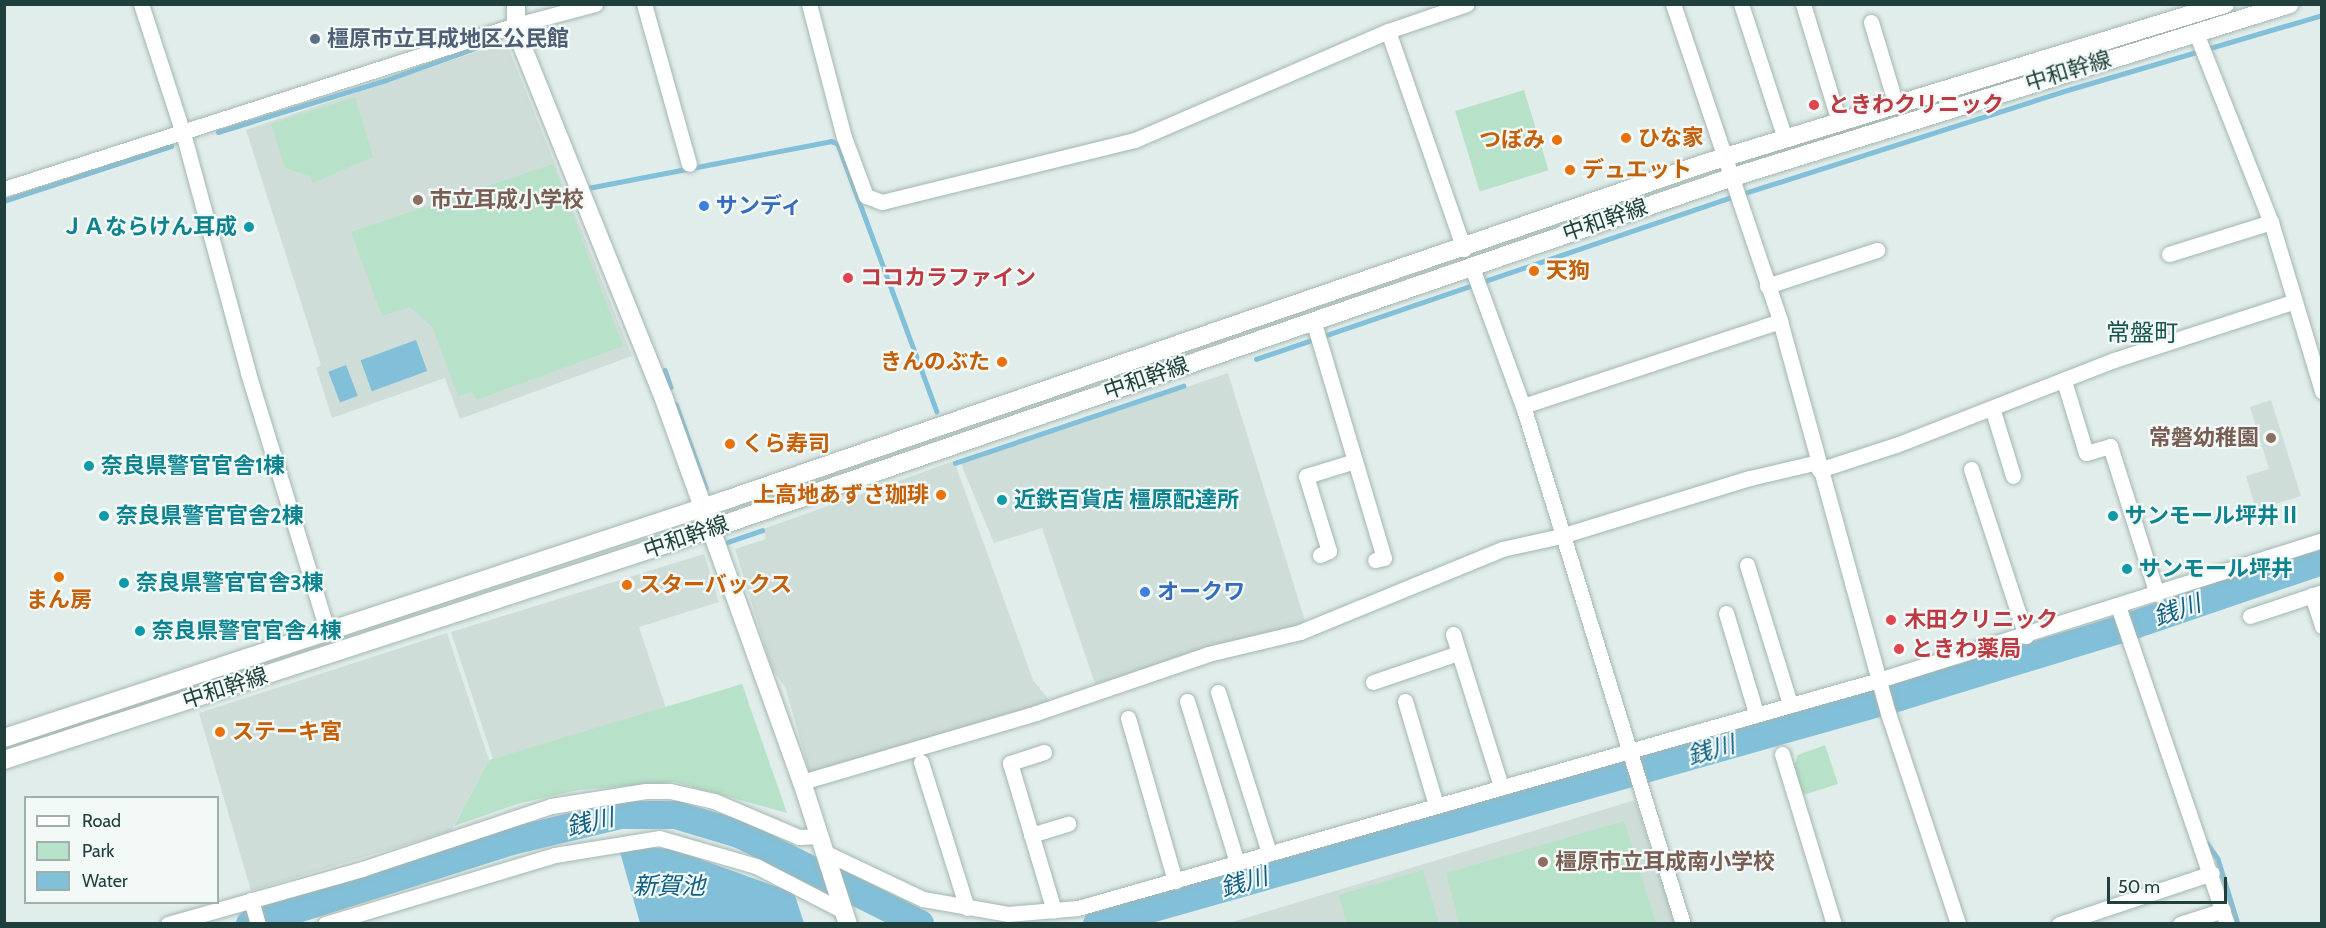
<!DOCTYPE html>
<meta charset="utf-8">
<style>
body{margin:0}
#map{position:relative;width:2326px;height:928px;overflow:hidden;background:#e1edea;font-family:Cabin,"Noto Sans JP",sans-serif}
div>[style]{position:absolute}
.built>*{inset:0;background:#cfddd9}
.green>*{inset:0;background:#b7e1c8;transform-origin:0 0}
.water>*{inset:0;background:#82bfd9;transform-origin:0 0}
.stream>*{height:4.5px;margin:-2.25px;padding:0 2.25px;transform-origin:2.25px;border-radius:2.25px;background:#82bfd9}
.river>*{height:28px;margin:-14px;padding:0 14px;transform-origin:14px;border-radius:14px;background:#82bfd9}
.roads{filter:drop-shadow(0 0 2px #a3b6b2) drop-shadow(0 0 2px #a3b6b2)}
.minor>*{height:15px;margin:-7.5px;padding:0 7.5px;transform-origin:7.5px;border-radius:7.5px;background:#fff}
.tertiary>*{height:18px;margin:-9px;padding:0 9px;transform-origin:9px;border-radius:9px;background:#fff}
.secondary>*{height:18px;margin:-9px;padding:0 9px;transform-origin:9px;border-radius:9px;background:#fff}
.dots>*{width:16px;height:16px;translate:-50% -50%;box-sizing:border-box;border:3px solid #f2f9f7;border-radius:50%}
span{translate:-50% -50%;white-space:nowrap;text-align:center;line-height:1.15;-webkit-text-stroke:4.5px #f2f9f7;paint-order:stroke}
.service-label{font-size:22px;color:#4e5e75;font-weight:700}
.left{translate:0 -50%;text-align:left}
.street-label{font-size:22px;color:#1f403c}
.health-label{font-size:22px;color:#be3a42;font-weight:700}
.food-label{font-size:22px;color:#c56008;font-weight:700}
.right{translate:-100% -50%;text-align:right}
.education-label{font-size:22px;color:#785e54;font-weight:700}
.shop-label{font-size:22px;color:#366cbe;font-weight:700}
.culture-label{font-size:22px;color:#0d838f;font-weight:700}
.neighbourhood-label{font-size:24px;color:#18554f}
.water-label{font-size:24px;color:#116084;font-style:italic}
.frame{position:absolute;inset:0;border:6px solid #1f403c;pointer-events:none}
.legend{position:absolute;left:24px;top:796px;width:195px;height:108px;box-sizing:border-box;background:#f2f9f7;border:2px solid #9eafac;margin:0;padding:8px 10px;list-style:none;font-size:18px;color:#1f403c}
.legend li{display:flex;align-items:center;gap:12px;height:30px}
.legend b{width:30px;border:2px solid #9eafac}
.scale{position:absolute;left:2107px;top:877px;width:120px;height:27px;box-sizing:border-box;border:3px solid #1f403c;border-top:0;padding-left:8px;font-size:18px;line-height:21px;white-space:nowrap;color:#1f403c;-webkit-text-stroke:4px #f2f9f7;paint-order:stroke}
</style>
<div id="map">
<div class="built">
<i style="clip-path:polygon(506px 42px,632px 356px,460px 419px,445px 378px,332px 418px,316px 368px,321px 365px,246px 130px)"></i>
<i style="clip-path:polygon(1228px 373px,1306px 624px,1095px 684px,1042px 528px,994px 543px,961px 464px)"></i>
<i style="clip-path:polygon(2271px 400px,2301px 496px,2256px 510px,2246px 476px,2269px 469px,2250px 407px)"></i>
<i style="clip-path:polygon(954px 461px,1033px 680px,1053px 705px,811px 778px,786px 689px,772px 669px,735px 549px,766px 539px,763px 529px)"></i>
<i style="clip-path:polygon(704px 554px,719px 602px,639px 627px,666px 708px,493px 759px,451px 632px)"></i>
<i style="clip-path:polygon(447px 633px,489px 760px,451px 831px,251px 891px,199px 713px)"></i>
<i style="clip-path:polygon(1635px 800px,1676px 923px,1226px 924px)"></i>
</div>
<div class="green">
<i style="left:1524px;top:90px;width:84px;height:72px;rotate:73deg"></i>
<i style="clip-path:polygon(355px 97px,373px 157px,313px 183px,310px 176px,285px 168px,271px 124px)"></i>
<i style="clip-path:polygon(553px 164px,623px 346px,476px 400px,472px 392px,458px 396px,433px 328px,410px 307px,382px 316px,351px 232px)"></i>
<i style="clip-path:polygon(742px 684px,787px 813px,675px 782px,579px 790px,520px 803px,454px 826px,489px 760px)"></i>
<i style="clip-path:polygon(1825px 745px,1838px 784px,1803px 795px,1794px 766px,1798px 755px)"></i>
<i style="clip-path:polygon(1624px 821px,1656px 923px,1459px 923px,1446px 873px)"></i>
<i style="clip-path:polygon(1423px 870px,1439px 923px,1347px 923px,1339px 895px)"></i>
</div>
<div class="water">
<i style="left:416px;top:340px;width:33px;height:59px;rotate:70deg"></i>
<i style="left:346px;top:365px;width:33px;height:19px;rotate:69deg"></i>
<i style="clip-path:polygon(642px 847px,672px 849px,794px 893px,804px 923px,640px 923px,620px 852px)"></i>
</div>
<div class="stream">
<i style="left:218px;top:132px;width:176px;rotate:-17.2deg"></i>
<i style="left:386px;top:80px;width:119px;rotate:-19.7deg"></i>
<i style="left:588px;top:188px;width:248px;rotate:-10.9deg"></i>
<i style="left:831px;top:141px;width:8px;rotate:23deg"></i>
<i style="left:838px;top:144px;width:285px;rotate:69.7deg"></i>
<i style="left:4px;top:201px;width:176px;rotate:-18.2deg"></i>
<i style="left:1256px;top:359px;width:493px;rotate:-18.8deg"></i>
<i style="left:1723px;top:200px;width:365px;rotate:-17.7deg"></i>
<i style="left:2071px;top:89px;width:262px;rotate:-16.4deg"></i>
<i style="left:665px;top:370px;width:18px;rotate:71deg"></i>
<i style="left:676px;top:404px;width:89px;rotate:70.3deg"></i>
<i style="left:955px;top:463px;width:241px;rotate:-18.7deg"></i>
<i style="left:728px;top:542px;width:36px;rotate:-19deg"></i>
<i style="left:2207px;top:843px;width:19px;rotate:55deg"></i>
<i style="left:2218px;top:859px;width:68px;rotate:72.9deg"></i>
<i style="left:842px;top:876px;width:13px;rotate:63deg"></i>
</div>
<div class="river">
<i style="left:250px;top:924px;width:275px;rotate:-17.6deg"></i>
<i style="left:512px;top:841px;width:111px;rotate:-13.5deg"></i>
<i style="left:620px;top:815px;width:56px"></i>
<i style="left:676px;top:815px;width:66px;rotate:16.8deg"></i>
<i style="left:739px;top:834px;width:202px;rotate:26.4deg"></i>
<i style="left:1097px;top:924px;width:834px;rotate:-15.8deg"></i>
<i style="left:1899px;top:697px;width:246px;rotate:-17deg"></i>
<i style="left:2134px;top:625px;width:199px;rotate:-18.8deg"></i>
</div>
<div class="roads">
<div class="minor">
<i style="left:141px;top:4px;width:136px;rotate:72deg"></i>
<i style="left:183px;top:133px;width:249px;rotate:74.8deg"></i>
<i style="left:248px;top:373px;width:272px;rotate:72.9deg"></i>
<i style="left:644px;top:4px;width:166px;rotate:74.3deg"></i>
<i style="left:809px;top:4px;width:138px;rotate:75.3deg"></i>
<i style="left:844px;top:137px;width:63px;rotate:69.6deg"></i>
<i style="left:866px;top:196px;width:17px;rotate:21deg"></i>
<i style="left:882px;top:202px;width:260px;rotate:-13.8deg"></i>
<i style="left:1135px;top:140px;width:275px;rotate:-23.3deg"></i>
<i style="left:1388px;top:31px;width:83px;rotate:-18.9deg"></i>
<i style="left:1673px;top:4px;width:335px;rotate:71.3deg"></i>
<i style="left:1780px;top:321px;width:407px;rotate:74.6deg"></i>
<i style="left:1888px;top:713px;width:222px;rotate:71.6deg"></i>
<i style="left:1741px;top:4px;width:142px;rotate:71.9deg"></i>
<i style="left:1803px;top:4px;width:123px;rotate:73deg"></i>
<i style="left:1871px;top:22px;width:87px;rotate:73.2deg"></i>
<i style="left:1388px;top:31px;width:231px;rotate:70.8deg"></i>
<i style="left:2196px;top:33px;width:203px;rotate:68.4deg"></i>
<i style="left:2271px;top:222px;width:177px;rotate:73.2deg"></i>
<i style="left:4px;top:189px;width:538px;rotate:-17.76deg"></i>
<i style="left:516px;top:25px;width:82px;rotate:-14.9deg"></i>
<i style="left:2169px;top:254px;width:107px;rotate:-17.4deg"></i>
<i style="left:1471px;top:265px;width:150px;rotate:69.8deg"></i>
<i style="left:1523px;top:406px;width:542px;rotate:72.84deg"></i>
<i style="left:1767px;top:286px;width:116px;rotate:-18.1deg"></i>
<i style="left:1313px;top:320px;width:248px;rotate:73.4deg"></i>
<i style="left:1384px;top:558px;width:9px;rotate:167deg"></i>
<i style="left:2064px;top:381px;width:75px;rotate:73deg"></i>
<i style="left:2086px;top:453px;width:25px;rotate:-16deg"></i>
<i style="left:2110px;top:446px;width:155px;rotate:72.4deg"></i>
<i style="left:1523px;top:406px;width:271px;rotate:-18.3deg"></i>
<i style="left:1992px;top:408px;width:71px;rotate:72.8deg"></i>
<i style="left:1971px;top:469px;width:176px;rotate:71.8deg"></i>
<i style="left:1819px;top:470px;width:81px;rotate:-18deg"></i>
<i style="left:1896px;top:445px;width:234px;rotate:-21.3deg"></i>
<i style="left:2114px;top:360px;width:187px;rotate:-18deg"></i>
<i style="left:1320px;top:555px;width:10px;rotate:-24deg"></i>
<i style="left:1329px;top:551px;width:78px;rotate:-107deg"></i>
<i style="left:1306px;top:476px;width:51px;rotate:-17deg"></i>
<i style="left:1747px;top:565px;width:145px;rotate:72.8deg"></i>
<i style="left:2312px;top:595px;width:33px;rotate:72deg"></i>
<i style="left:2118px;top:606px;width:336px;rotate:71.1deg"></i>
<i style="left:1726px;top:613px;width:104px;rotate:73.3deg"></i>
<i style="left:2250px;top:616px;width:76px;rotate:-18.4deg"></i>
<i style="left:1453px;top:634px;width:159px;rotate:72.5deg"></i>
<i style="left:1373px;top:682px;width:90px;rotate:-18.8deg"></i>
<i style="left:1218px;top:692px;width:169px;rotate:72.4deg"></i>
<i style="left:1187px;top:701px;width:170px;rotate:72.8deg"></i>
<i style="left:1405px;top:701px;width:109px;rotate:73.4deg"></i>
<i style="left:1128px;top:718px;width:170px;rotate:73.9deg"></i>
<i style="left:1044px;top:752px;width:36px;rotate:162deg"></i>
<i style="left:1010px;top:763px;width:154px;rotate:73.4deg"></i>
<i style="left:1782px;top:754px;width:178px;rotate:73deg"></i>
<i style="left:921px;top:762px;width:153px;rotate:72.5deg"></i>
<i style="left:802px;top:782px;width:244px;rotate:-16.4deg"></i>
<i style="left:1036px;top:713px;width:182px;rotate:-18.9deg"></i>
<i style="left:1208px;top:654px;width:95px;rotate:-13.4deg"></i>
<i style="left:1300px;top:632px;width:218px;rotate:-22.3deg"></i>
<i style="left:1502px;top:549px;width:60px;rotate:-12.4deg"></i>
<i style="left:1561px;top:536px;width:198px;rotate:-17.1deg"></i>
<i style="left:1750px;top:478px;width:70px;rotate:-13.2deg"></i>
<i style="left:1031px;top:835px;width:39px;rotate:-17deg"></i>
<i style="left:826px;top:853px;width:107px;rotate:25.4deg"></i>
<i style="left:923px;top:899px;width:86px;rotate:10deg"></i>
<i style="left:1008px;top:914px;width:70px;rotate:-4.9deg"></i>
<i style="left:1078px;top:908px;width:833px;rotate:-15.89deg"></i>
<i style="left:1879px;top:680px;width:465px;rotate:-17.5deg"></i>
<i style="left:251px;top:900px;width:25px;rotate:74deg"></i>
<i style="left:168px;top:924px;width:202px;rotate:-15.8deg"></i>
<i style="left:362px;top:869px;width:199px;rotate:-18.4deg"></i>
<i style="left:551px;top:806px;width:96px;rotate:-9deg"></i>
<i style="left:646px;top:791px;width:24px"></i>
<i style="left:670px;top:791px;width:45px;rotate:12.8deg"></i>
<i style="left:714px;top:801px;width:92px;rotate:23deg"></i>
<i style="left:799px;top:837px;width:20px;rotate:-3deg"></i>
<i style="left:325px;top:924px;width:240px;rotate:-16.7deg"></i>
<i style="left:555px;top:855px;width:105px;rotate:-9.3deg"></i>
<i style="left:659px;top:838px;width:101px;rotate:16.1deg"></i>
<i style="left:756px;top:866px;width:100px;rotate:27.3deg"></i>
<i style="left:2059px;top:924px;width:161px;rotate:-18.4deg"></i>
<i style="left:2180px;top:924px;width:45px;rotate:-18deg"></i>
</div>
<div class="tertiary">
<i style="left:516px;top:4px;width:21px;rotate:90deg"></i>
<i style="left:516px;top:25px;width:24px;rotate:73deg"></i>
<i style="left:523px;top:48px;width:378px;rotate:68.1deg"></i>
<i style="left:664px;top:399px;width:407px;rotate:70.2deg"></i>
<i style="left:802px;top:782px;width:149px;rotate:72.1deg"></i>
</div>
<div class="secondary">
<i style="left:4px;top:738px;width:757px;rotate:-18.24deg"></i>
<i style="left:723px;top:501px;width:1039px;rotate:-18.98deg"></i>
<i style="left:1706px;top:163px;width:543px;rotate:-17.03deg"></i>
<i style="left:4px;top:760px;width:697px;rotate:-18.05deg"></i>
<i style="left:667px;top:544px;width:1124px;rotate:-19deg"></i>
<i style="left:1730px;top:178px;width:586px;rotate:-17.26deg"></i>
</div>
</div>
<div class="dots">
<i style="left:315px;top:39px;background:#5c6f8a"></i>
<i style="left:1814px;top:105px;background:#e0444e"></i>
<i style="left:1626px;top:138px;background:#e8710a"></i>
<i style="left:1557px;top:140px;background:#e8710a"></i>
<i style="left:1570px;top:170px;background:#e8710a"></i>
<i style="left:418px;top:200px;background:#8d6e63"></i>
<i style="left:704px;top:206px;background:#3f7fe0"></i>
<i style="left:249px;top:227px;background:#0f9aa8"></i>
<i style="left:1534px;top:271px;background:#e8710a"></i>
<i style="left:848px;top:278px;background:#e0444e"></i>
<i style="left:1002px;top:362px;background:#e8710a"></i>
<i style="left:2271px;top:438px;background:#8d6e63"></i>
<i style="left:730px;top:444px;background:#e8710a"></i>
<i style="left:89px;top:466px;background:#0f9aa8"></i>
<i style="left:941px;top:495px;background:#e8710a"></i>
<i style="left:1002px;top:500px;background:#0f9aa8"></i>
<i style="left:104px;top:516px;background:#0f9aa8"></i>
<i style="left:2113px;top:516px;background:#0f9aa8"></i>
<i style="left:2127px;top:569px;background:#0f9aa8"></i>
<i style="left:59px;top:577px;background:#e8710a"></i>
<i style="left:124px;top:583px;background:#0f9aa8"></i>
<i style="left:627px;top:585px;background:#e8710a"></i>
<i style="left:1145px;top:592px;background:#3f7fe0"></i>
<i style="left:1891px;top:620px;background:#e0444e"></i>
<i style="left:140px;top:631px;background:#0f9aa8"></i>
<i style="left:1899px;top:649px;background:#e0444e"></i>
<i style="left:220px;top:732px;background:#e8710a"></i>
<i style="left:1543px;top:862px;background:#8d6e63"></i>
</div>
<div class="service-label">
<span class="left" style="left:327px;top:39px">橿原市立耳成地区公民館</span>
</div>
<div class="street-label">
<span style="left:2068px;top:71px;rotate:-17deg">中和幹線</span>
<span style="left:1605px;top:220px;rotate:-19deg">中和幹線</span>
<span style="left:1146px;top:378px;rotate:-19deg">中和幹線</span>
<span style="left:686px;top:537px;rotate:-19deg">中和幹線</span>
<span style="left:225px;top:688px;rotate:-18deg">中和幹線</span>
</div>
<div class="health-label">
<span class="left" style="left:1828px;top:105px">ときわクリニック</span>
<span class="left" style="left:860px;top:278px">ココカラファイン</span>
<span class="left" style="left:1904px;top:620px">木田クリニック</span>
<span class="left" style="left:1911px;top:649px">ときわ薬局</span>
</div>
<div class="food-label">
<span class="left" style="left:1638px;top:138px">ひな家</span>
<span class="right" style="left:1545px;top:140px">つぼみ</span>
<span class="left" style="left:1582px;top:170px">デュエット</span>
<span class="left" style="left:1546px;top:271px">天狗</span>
<span class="right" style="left:990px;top:362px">きんのぶた</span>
<span class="left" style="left:742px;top:444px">くら寿司</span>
<span class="right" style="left:929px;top:495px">上高地あずさ珈琲</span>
<span class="left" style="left:639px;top:585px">スターバックス</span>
<span style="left:59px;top:600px">まん房</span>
<span class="left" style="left:232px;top:732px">ステーキ宮</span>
</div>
<div class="education-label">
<span class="left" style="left:430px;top:200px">市立耳成小学校</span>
<span class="right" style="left:2259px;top:438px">常磐幼稚園</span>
<span class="left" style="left:1555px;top:862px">橿原市立耳成南小学校</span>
</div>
<div class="shop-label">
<span class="left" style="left:716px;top:206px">サンディ</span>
<span class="left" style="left:1157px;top:592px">オークワ</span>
</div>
<div class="culture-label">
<span class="right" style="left:237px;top:227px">ＪＡならけん耳成</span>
<span class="left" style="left:101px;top:466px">奈良県警官官舎1棟</span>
<span class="left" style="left:1014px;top:500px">近鉄百貨店 橿原配達所</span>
<span class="left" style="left:116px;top:516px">奈良県警官官舎2棟</span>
<span class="left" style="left:2125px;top:516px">サンモール坪井Ⅱ</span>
<span class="left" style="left:2139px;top:569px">サンモール坪井</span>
<span class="left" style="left:136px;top:583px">奈良県警官官舎3棟</span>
<span class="left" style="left:152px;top:631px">奈良県警官官舎4棟</span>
</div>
<div class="neighbourhood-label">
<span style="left:2142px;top:333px">常盤町</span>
</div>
<div class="water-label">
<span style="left:2177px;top:610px;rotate:-19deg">銭川</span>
<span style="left:1711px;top:750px;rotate:-16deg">銭川</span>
<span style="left:590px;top:822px;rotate:-13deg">銭川</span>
<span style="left:1244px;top:882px;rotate:-16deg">銭川</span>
<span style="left:669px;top:886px">新賀池</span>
</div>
<div class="frame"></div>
<ul class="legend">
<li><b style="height:8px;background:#fff"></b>Road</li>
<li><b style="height:16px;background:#b7e1c8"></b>Park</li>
<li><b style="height:16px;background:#82bfd9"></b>Water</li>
</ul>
<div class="scale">50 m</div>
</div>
